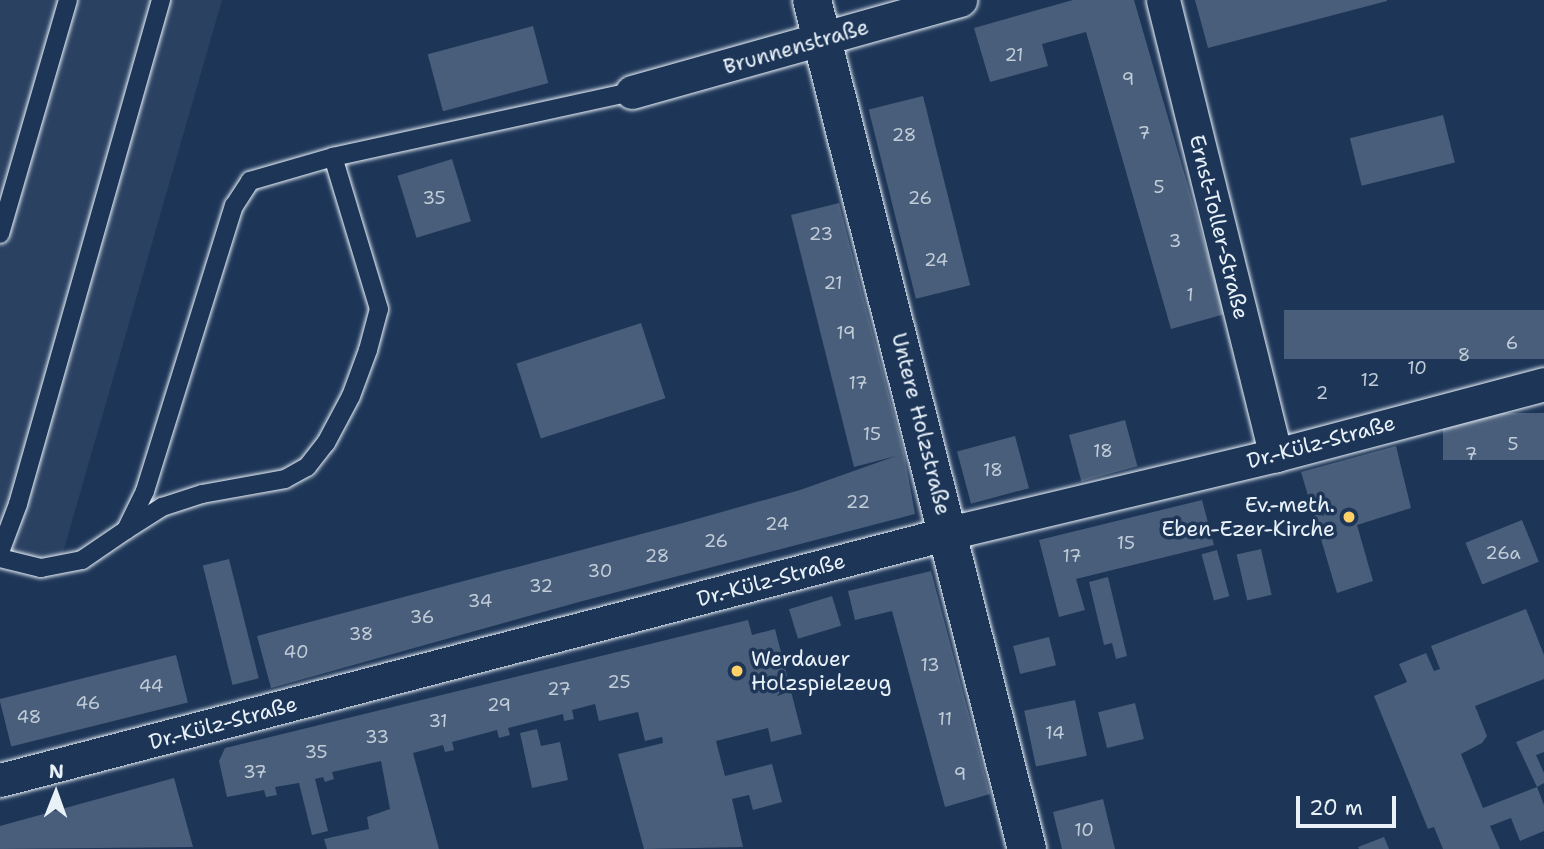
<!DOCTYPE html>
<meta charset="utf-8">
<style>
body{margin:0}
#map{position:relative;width:1544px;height:849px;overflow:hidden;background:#1d3557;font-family:"Shantell Sans",sans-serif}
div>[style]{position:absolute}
.built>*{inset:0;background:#2a4162}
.building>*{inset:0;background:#495e7a;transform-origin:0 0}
.roads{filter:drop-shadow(0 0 2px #e8f1f8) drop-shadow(0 0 2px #e8f1f8)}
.service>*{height:18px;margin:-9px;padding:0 9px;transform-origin:9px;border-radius:9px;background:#1d3557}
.minor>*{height:33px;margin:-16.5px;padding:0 16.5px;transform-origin:16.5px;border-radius:16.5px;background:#1d3557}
.tertiary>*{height:38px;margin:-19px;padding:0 19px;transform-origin:19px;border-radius:19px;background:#1d3557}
.dots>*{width:19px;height:19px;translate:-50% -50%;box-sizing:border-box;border:4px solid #1d3557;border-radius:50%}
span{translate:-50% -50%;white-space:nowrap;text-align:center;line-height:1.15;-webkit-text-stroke:7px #1d3557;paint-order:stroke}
.number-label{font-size:18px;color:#c0ccd8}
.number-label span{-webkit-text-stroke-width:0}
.street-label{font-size:21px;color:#e8f1f8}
.poi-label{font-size:21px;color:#e8f1f8}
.right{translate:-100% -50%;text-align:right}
.left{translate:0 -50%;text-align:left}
.north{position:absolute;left:21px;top:758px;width:70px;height:70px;-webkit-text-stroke:5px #1d3557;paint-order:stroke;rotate:1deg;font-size:19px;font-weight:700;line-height:28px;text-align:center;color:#e8f1f8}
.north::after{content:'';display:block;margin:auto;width:24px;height:32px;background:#e8f1f8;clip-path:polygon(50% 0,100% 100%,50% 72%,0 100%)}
.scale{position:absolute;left:1296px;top:796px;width:100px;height:32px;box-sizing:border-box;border:4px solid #e8f1f8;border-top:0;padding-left:9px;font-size:21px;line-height:24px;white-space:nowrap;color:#e8f1f8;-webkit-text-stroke:5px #1d3557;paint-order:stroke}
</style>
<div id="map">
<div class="built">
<i style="clip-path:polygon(0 0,222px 0,62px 556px,0 569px)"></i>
</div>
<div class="building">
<i style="clip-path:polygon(1073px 0,1134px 0,1225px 314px,1171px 329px,1086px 32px,1042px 44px,1048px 66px,990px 82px,974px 28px)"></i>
<i style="clip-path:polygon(1195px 0,1387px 0,1387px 1px,1208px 48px)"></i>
<i style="left:533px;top:26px;width:59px;height:109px;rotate:75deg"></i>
<i style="left:923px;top:96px;width:195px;height:56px;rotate:76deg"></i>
<i style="left:1443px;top:115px;width:49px;height:96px;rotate:76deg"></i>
<i style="left:452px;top:159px;width:65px;height:57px;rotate:73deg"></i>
<i style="clip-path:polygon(839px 203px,904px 453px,915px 514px,579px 602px,271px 688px,257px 636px,679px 524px,800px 490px,896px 456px,854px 467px,791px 215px)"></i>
<i style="left:1544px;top:310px;width:49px;height:260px;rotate:90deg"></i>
<i style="left:641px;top:323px;width:79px;height:131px;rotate:72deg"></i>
<i style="left:1544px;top:413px;width:47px;height:101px;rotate:90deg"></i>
<i style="left:1125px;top:420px;width:48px;height:58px;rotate:75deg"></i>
<i style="left:1015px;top:436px;width:54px;height:60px;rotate:75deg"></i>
<i style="clip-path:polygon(1396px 446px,1411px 508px,1357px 525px,1373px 581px,1337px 593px,1301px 472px)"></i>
<i style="clip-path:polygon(1202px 500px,1214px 545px,1076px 579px,1085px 610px,1059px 617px,1039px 540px)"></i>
<i style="left:1522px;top:520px;width:45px;height:61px;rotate:68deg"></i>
<i style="left:1261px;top:549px;width:47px;height:25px;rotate:77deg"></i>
<i style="left:1217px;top:550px;width:48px;height:16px;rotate:75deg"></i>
<i style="left:229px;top:559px;width:123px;height:27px;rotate:76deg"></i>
<i style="clip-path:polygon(931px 571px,990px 794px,945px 807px,892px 611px,855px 620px,848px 591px)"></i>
<i style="clip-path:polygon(1108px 577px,1127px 656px,1116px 659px,1112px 643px,1104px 645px,1089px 582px)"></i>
<i style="left:832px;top:596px;width:31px;height:45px;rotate:73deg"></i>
<i style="clip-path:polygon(1526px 609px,1544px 655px,1544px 679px,1475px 706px,1487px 736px,1482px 743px,1461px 754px,1483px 808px,1537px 787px,1544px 805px,1544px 831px,1520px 841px,1511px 818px,1490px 826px,1500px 849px,1443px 849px,1434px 827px,1428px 829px,1374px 696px,1407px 682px,1399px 664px,1426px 653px,1434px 671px,1440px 669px,1431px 646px)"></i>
<i style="clip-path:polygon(748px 620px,752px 635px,775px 629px,802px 734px,771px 742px,768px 728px,716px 741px,725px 776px,772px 764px,782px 802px,753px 810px,749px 795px,732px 799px,743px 847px,644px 849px,618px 754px,663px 743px,662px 737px,645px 741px,638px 712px,599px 721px,595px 704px,572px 710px,574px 719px,564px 721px,563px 714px,508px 728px,510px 735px,499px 738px,497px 730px,452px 742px,454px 750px,445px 752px,443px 745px,413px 753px,439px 849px,327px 849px,324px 839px,369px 829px,367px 817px,390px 809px,381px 761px,332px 772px,334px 779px,325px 782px,323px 777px,315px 779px,328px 831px,312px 835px,299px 783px,275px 787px,277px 795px,266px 797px,264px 790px,227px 797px,219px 761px,225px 748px)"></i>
<i style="left:1049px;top:637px;width:29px;height:37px;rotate:76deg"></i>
<i style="left:176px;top:655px;width:49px;height:182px;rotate:76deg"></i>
<i style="left:1075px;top:700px;width:57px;height:52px;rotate:78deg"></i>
<i style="left:1135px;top:703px;width:37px;height:38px;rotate:76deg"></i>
<i style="clip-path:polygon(537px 729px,541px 746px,560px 742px,568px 780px,532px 788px,520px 733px)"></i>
<i style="clip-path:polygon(1544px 730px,1544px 752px,1536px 755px,1544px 773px,1544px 783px,1537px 787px,1516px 742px)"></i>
<i style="clip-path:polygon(174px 778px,193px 847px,0 849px,0 826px)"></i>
<i style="clip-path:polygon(1103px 799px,1115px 849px,1062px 849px,1053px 812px)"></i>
<i style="clip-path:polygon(1384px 837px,1389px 849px,1359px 849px,1358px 847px)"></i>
</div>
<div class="roads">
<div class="service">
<i style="left:0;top:234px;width:244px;rotate:-73.8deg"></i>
<i style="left:126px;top:530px;width:43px;rotate:-32.6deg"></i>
<i style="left:162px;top:507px;width:42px;rotate:-18deg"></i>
<i style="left:202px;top:494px;width:84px;rotate:-10.2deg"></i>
<i style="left:285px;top:479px;width:25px;rotate:-29deg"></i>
<i style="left:307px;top:467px;width:31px;rotate:-52deg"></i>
<i style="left:326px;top:443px;width:53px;rotate:-62deg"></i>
<i style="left:351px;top:396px;width:49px;rotate:-69.7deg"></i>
<i style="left:368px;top:350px;width:42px;rotate:-75deg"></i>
<i style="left:379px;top:309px;width:159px;rotate:-106.8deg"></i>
<i style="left:0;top:552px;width:51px;rotate:-69.4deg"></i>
<i style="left:18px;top:504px;width:524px;rotate:-74.16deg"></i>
<i style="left:0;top:558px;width:42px;rotate:13.7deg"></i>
<i style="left:41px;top:568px;width:42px;rotate:-11deg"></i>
<i style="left:82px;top:560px;width:53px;rotate:-34.3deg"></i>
<i style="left:126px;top:530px;width:43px;rotate:-64deg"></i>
<i style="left:145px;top:491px;width:299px;rotate:-72.7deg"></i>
<i style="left:234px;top:206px;width:30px;rotate:-57deg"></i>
<i style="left:250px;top:181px;width:86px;rotate:-16.1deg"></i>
<i style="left:333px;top:157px;width:306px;rotate:-12.3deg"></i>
</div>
<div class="minor">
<i style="left:1163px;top:0;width:469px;rotate:76.1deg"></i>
<i style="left:632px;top:92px;width:341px;rotate:-15.7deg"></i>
<i style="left:0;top:780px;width:981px;rotate:-14.59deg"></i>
<i style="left:949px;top:533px;width:336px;rotate:-13.4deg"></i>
<i style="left:1276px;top:455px;width:277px;rotate:-14.8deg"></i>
</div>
<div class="tertiary">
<i style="left:812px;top:0;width:876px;rotate:75.79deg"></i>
</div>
</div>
<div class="dots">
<i style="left:1349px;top:517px;background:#ffd166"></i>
<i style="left:737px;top:671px;background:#ffd166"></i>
</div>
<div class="number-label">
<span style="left:1014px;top:55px">21</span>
<span style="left:1128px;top:79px">9</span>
<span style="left:1144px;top:133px">7</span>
<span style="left:904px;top:135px">28</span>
<span style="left:1159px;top:187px">5</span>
<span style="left:434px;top:198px">35</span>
<span style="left:920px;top:198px">26</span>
<span style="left:821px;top:234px">23</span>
<span style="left:1175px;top:241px">3</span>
<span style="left:936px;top:260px">24</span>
<span style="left:833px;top:283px">21</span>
<span style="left:1190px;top:295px">1</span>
<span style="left:846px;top:333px">19</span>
<span style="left:1512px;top:343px">6</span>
<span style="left:1464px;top:355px">8</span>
<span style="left:1417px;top:368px">10</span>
<span style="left:1370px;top:380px">12</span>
<span style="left:858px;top:383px">17</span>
<span style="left:1322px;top:393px">2</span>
<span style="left:872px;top:434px">15</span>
<span style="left:1513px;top:444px">5</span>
<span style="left:1103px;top:451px">18</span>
<span style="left:1471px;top:454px">7</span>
<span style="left:993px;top:470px">18</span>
<span style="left:858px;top:502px">22</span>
<span style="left:777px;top:524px">24</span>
<span style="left:716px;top:541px">26</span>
<span style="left:1126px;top:543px">15</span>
<span style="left:1503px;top:553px">26a</span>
<span style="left:657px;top:556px">28</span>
<span style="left:1072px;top:556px">17</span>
<span style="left:600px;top:571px">30</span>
<span style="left:541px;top:586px">32</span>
<span style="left:480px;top:601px">34</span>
<span style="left:422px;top:617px">36</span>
<span style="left:361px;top:634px">38</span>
<span style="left:296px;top:652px">40</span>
<span style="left:930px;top:665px">13</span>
<span style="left:619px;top:682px">25</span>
<span style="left:151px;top:686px">44</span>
<span style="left:559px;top:689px">27</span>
<span style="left:88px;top:703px">46</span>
<span style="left:499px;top:705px">29</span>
<span style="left:29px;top:717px">48</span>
<span style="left:945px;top:719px">11</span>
<span style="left:438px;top:721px">31</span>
<span style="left:1055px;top:733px">14</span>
<span style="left:377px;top:737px">33</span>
<span style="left:316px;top:752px">35</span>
<span style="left:255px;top:772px">37</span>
<span style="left:960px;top:774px">9</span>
<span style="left:1084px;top:830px">10</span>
</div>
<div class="street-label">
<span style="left:796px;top:47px;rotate:-16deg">Brunnenstraße</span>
<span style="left:1219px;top:227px;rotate:76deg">Ernst-Toller-Straße</span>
<span style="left:921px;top:424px;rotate:76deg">Untere Holzstraße</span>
<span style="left:1321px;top:442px;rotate:-15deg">Dr.-Külz-Straße</span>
<span style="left:771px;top:580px;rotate:-15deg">Dr.-Külz-Straße</span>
<span style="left:223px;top:723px;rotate:-15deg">Dr.-Külz-Straße</span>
</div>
<div class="poi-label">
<span class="right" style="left:1335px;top:517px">Ev.-meth.<br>Eben-Ezer-Kirche</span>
<span class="left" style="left:751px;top:671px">Werdauer<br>Holzspielzeug</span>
</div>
<div class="north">N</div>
<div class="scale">20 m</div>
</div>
